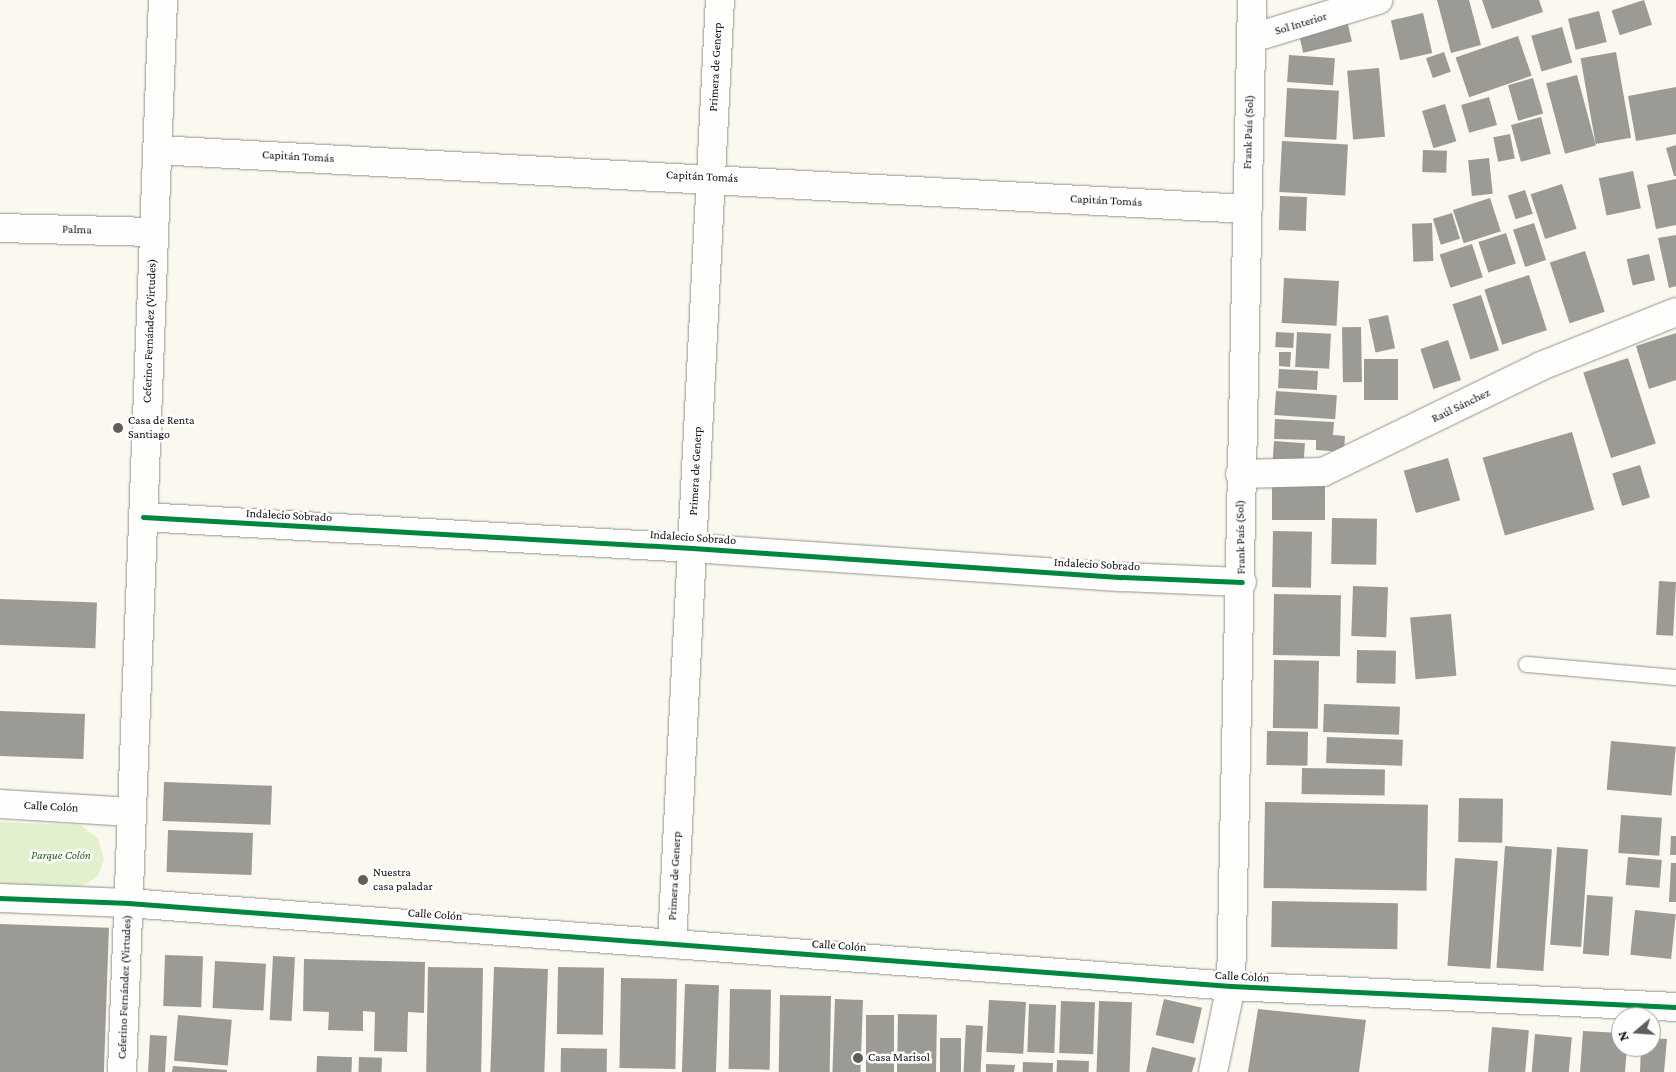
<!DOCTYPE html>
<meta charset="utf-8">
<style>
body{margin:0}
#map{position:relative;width:1676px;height:1072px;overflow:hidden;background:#faf8ef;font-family:"Crimson Pro",serif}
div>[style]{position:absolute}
.green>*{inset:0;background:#e2f0ce}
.building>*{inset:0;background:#9c9a95;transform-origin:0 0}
.roads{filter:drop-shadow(0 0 1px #93928e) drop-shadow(0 0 1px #93928e)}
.service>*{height:15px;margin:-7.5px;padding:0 7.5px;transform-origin:7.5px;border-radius:7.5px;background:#fefefd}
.minor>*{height:28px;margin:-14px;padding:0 14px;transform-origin:14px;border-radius:14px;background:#fefefd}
.tertiary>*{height:28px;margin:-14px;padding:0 14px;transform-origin:14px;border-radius:14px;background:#fefefd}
.cycleway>*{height:5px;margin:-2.5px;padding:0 2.5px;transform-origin:2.5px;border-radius:2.5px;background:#00873e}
.dots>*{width:14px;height:14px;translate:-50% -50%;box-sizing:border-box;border:2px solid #fff;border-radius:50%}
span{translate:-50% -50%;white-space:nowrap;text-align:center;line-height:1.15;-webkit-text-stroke:5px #fff;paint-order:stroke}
.street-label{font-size:12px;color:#0b0b0b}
.poi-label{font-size:12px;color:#0b0b0b}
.left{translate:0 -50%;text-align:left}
.park-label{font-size:12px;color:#28641a;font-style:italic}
.north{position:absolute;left:1611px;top:1007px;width:50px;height:50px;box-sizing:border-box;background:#fff;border:1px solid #9d9d9d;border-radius:50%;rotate:252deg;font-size:14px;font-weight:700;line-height:20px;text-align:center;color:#0b0b0b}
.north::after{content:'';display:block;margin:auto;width:18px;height:22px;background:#5f5e5b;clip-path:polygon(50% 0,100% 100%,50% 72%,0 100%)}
</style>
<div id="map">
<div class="green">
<i style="clip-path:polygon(0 822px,81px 825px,98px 839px,104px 859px,98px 876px,78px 889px,0 884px)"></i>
</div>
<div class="building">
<i style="clip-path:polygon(1437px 0,1469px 0,1481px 45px,1451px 53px)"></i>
<i style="clip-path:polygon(1482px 0,1539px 0,1543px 12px,1492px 29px)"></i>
<i style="left:1644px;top:0;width:26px;height:34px;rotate:72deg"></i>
<i style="left:1599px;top:11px;width:32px;height:32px;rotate:76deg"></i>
<i style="left:1423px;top:13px;width:41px;height:33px;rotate:77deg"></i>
<i style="left:1347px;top:20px;width:22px;height:50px;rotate:77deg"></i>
<i style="left:1562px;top:27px;width:37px;height:32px;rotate:74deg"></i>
<i style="left:1518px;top:36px;width:42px;height:66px;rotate:71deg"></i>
<i style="left:1444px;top:52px;width:21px;height:19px;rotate:71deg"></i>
<i style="left:1616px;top:52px;width:87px;height:36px;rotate:80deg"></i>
<i style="left:1289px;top:55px;width:46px;height:27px;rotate:4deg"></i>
<i style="left:1379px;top:68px;width:69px;height:32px;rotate:85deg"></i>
<i style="left:1577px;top:75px;width:73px;height:32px;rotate:75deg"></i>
<i style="left:1533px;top:78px;width:37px;height:26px;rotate:74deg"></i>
<i style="clip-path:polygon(1676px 87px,1676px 134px,1636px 141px,1628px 96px)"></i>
<i style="left:1287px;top:88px;width:52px;height:49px;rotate:3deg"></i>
<i style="left:1489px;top:97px;width:29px;height:29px;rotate:74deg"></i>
<i style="left:1445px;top:104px;width:39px;height:24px;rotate:73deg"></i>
<i style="left:1541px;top:117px;width:38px;height:31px;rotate:75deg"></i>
<i style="left:1510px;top:134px;width:25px;height:17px;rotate:79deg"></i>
<i style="left:1282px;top:141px;width:66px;height:51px;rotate:3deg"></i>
<i style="clip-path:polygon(1676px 145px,1676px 176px,1674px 176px,1666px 148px)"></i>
<i style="left:1423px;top:150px;width:24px;height:22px;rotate:2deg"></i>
<i style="left:1489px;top:158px;width:36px;height:21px;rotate:84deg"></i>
<i style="left:1633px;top:171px;width:38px;height:35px;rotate:78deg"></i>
<i style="clip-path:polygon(1676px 179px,1676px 225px,1656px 229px,1647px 185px)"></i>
<i style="left:1562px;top:184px;width:47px;height:33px;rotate:72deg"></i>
<i style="left:1525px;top:190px;width:25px;height:18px;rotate:72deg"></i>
<i style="left:1280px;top:196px;width:27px;height:34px;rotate:2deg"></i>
<i style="left:1490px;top:198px;width:35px;height:39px;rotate:72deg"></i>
<i style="left:1452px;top:213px;width:27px;height:20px;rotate:73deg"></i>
<i style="left:1432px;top:223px;width:38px;height:20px;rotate:88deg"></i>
<i style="left:1534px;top:223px;width:39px;height:22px;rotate:72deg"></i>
<i style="left:1506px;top:233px;width:32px;height:29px;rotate:72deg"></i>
<i style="clip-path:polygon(1676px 235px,1676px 286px,1669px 288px,1658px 238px)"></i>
<i style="left:1472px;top:244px;width:35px;height:34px;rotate:72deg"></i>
<i style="left:1585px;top:251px;width:64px;height:37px;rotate:72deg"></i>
<i style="left:1649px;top:254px;width:27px;height:23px;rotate:77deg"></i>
<i style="left:1529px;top:275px;width:58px;height:47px;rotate:72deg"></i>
<i style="left:1284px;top:278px;width:55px;height:45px;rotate:3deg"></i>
<i style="left:1481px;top:295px;width:58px;height:30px;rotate:72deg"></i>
<i style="left:1388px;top:315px;width:34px;height:20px;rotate:78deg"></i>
<i style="left:1361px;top:327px;width:55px;height:19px;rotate:89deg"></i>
<i style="left:1276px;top:332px;width:18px;height:15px;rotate:3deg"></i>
<i style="left:1297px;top:332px;width:34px;height:35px;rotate:3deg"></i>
<i style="clip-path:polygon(1676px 333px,1676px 380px,1649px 389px,1636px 346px)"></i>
<i style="left:1448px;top:340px;width:42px;height:29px;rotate:72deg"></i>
<i style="clip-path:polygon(1279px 352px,1291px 352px,1290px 367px,1279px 366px)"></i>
<i style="left:1628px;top:358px;width:90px;height:47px;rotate:72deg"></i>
<i style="left:1364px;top:359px;width:34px;height:41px"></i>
<i style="left:1279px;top:369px;width:39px;height:19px;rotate:3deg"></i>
<i style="left:1276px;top:391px;width:61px;height:24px;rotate:4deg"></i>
<i style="clip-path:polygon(1275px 419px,1334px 422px,1333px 435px,1345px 436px,1344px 452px,1316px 450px,1316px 440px,1274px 439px)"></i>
<i style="left:1572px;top:432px;width:81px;height:93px;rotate:74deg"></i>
<i style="left:1274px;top:441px;width:31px;height:25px;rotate:4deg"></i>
<i style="left:1448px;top:458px;width:44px;height:46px;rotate:74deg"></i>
<i style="left:1640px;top:465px;width:34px;height:29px;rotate:73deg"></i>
<i style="left:1272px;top:481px;width:53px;height:39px"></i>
<i style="left:1332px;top:518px;width:45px;height:46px;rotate:1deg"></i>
<i style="left:1273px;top:531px;width:39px;height:56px;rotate:1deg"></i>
<i style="left:1659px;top:581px;width:17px;height:54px;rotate:3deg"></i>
<i style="left:1353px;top:586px;width:35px;height:50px;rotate:2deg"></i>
<i style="left:1274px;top:594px;width:67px;height:61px;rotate:1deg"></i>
<i style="left:0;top:599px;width:97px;height:46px;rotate:2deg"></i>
<i style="left:1451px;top:614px;width:62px;height:41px;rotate:85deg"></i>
<i style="left:1357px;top:650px;width:39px;height:33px;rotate:1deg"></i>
<i style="left:1274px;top:660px;width:45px;height:68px;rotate:1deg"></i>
<i style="left:1324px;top:704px;width:76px;height:28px;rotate:2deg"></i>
<i style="left:0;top:711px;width:85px;height:45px;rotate:2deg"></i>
<i style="left:1267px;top:731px;width:41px;height:34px;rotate:1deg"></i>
<i style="left:1327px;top:737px;width:76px;height:26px;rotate:2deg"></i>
<i style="left:1611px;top:741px;width:65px;height:49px;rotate:5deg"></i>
<i style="left:1302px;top:768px;width:83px;height:26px;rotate:1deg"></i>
<i style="left:164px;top:782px;width:108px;height:39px;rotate:2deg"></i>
<i style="left:1459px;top:798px;width:44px;height:44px;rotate:1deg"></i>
<i style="left:1265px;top:802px;width:163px;height:86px;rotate:1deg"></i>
<i style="left:1621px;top:815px;width:41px;height:38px;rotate:4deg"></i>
<i style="left:168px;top:830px;width:85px;height:42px;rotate:2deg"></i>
<i style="clip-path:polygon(1671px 836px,1676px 836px,1676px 855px,1670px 855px)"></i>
<i style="left:1505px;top:846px;width:47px;height:122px;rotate:4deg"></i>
<i style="left:1557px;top:847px;width:31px;height:98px;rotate:4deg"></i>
<i style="left:1628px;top:857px;width:34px;height:28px;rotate:5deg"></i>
<i style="left:1455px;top:858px;width:43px;height:108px;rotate:4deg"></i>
<i style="clip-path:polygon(1671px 863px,1676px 863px,1676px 902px,1669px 902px)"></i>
<i style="left:1587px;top:895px;width:26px;height:59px;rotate:4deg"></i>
<i style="left:1272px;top:901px;width:126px;height:46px;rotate:1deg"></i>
<i style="left:1635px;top:910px;width:41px;height:45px;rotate:6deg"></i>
<i style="left:0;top:924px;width:109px;height:148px;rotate:2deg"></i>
<i style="left:165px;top:955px;width:38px;height:51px;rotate:2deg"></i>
<i style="left:273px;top:956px;width:22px;height:64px;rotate:3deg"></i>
<i style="clip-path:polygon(304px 959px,425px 962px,424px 1013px,408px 1012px,407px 1052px,374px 1051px,375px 1012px,363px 1011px,363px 1031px,328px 1030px,329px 1012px,303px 1011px)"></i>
<i style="left:215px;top:961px;width:51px;height:47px;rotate:3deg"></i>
<i style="left:428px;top:967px;width:55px;height:105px;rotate:1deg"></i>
<i style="left:494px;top:967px;width:54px;height:105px;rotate:2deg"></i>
<i style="left:558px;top:967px;width:46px;height:67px;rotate:1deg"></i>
<i style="left:621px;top:978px;width:56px;height:90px;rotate:1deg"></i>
<i style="left:685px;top:984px;width:34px;height:88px;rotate:2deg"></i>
<i style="left:730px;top:989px;width:41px;height:80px;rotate:1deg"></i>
<i style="left:780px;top:995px;width:51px;height:77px;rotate:1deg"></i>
<i style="left:835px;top:999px;width:28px;height:73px;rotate:2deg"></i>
<i style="left:1164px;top:999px;width:39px;height:37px;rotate:13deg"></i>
<i style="left:989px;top:1000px;width:37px;height:52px;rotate:3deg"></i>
<i style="left:1061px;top:1001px;width:34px;height:52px;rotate:2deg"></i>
<i style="left:1099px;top:1001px;width:33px;height:71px;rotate:2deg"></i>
<i style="left:1029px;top:1004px;width:27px;height:48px;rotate:2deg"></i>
<i style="clip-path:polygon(1258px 1009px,1366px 1020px,1359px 1072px,1248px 1072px)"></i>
<i style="left:898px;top:1014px;width:39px;height:58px;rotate:1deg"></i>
<i style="left:178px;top:1015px;width:54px;height:46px;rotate:5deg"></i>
<i style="left:866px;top:1015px;width:28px;height:57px"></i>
<i style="left:966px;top:1025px;width:17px;height:47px;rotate:3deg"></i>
<i style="left:1492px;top:1027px;width:37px;height:45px;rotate:5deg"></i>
<i style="clip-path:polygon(1583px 1031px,1621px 1033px,1621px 1047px,1627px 1047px,1625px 1072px,1580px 1072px)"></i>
<i style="left:1535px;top:1034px;width:37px;height:38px;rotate:5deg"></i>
<i style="left:150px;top:1035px;width:17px;height:37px;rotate:3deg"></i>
<i style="left:940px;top:1038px;width:21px;height:34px"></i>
<i style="clip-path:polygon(1651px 1038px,1667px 1039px,1664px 1072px,1640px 1072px,1641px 1047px,1651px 1047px)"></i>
<i style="clip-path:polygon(1152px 1047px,1196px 1058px,1192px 1072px,1146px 1072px)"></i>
<i style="left:561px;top:1048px;width:46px;height:24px;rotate:1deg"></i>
<i style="left:317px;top:1056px;width:35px;height:16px;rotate:2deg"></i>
<i style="left:359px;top:1057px;width:23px;height:15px;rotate:2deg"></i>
<i style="left:1057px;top:1060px;width:32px;height:12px;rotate:2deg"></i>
<i style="left:1023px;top:1062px;width:30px;height:10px;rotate:2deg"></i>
<i style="clip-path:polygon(986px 1064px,1015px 1065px,1014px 1072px,986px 1072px)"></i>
<i style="clip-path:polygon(173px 1066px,227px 1070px,227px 1072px,172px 1072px)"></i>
</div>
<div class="roads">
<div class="service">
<i style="left:1526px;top:664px;width:151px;rotate:5deg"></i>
</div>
<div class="minor">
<i style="left:1252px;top:38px;width:132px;rotate:-16.8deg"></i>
<i style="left:157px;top:150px;width:1092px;rotate:3.1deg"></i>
<i style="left:0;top:228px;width:154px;rotate:1.5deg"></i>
<i style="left:1240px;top:474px;width:83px;rotate:-1.4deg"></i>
<i style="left:1323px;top:472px;width:242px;rotate:-25.9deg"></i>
<i style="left:1541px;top:366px;width:145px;rotate:-21.8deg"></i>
<i style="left:143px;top:517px;width:550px;rotate:3.23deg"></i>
<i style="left:692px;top:548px;width:431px;rotate:3.9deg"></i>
<i style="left:1122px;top:577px;width:120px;rotate:2.4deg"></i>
<i style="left:0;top:804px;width:131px;rotate:3.5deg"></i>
<i style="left:0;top:898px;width:128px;rotate:2.2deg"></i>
<i style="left:128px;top:903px;width:1106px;rotate:4.3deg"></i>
<i style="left:1231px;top:986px;width:445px;rotate:2.7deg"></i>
<i style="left:672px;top:943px;width:944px;rotate:-87.09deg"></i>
</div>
<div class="tertiary">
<i style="left:122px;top:1072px;width:1073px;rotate:-87.81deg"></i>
<i style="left:1213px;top:1072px;width:88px;rotate:-78.2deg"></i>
<i style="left:1231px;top:986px;width:986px;rotate:-88.78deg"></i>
</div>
</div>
<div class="cycleway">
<i style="left:143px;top:517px;width:550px;rotate:3.23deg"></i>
<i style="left:692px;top:548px;width:431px;rotate:3.9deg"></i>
<i style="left:1122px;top:577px;width:120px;rotate:2.4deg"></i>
<i style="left:0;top:898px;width:128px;rotate:2.2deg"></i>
<i style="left:128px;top:903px;width:1106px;rotate:4.3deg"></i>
<i style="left:1231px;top:986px;width:445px;rotate:2.7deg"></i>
</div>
<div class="dots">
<i style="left:118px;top:428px;background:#5f5e5b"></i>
<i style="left:363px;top:880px;background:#5f5e5b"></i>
<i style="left:858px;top:1058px;background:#5f5e5b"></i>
</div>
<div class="street-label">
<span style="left:1301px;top:24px;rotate:-17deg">Sol Interior</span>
<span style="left:716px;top:67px;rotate:-87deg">Primera de Generp</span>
<span style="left:1249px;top:132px;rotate:-88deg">Frank País (Sol)</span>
<span style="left:298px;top:157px;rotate:3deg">Capitán Tomás</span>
<span style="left:702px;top:177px;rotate:3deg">Capitán Tomás</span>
<span style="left:1106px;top:201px;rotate:3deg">Capitán Tomás</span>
<span style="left:77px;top:230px;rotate:2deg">Palma</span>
<span style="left:150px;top:331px;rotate:-88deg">Ceferino Fernández (Virtudes)</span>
<span style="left:1461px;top:406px;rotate:-26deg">Raúl Sánchez</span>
<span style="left:696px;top:471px;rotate:-87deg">Primera de Generp</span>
<span style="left:289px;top:516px;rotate:3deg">Indalecio Sobrado</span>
<span style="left:1241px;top:537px;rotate:-91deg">Frank País (Sol)</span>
<span style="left:693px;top:538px;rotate:4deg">Indalecio Sobrado</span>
<span style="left:1097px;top:565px;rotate:3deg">Indalecio Sobrado</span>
<span style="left:51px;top:807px;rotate:3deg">Calle Colón</span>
<span style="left:675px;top:876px;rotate:-87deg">Primera de Generp</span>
<span style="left:435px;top:915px;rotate:4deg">Calle Colón</span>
<span style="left:839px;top:946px;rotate:4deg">Calle Colón</span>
<span style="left:1242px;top:977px;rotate:3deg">Calle Colón</span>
<span style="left:125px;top:987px;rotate:-88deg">Ceferino Fernández (Virtudes)</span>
</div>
<div class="poi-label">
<span class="left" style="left:128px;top:428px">Casa de Renta<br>Santiago</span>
<span class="left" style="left:373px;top:880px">Nuestra<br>casa paladar</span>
<span class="left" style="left:868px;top:1058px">Casa Marisol</span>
</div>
<div class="park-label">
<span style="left:61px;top:856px">Parque Colón</span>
</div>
<div class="north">N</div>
</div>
